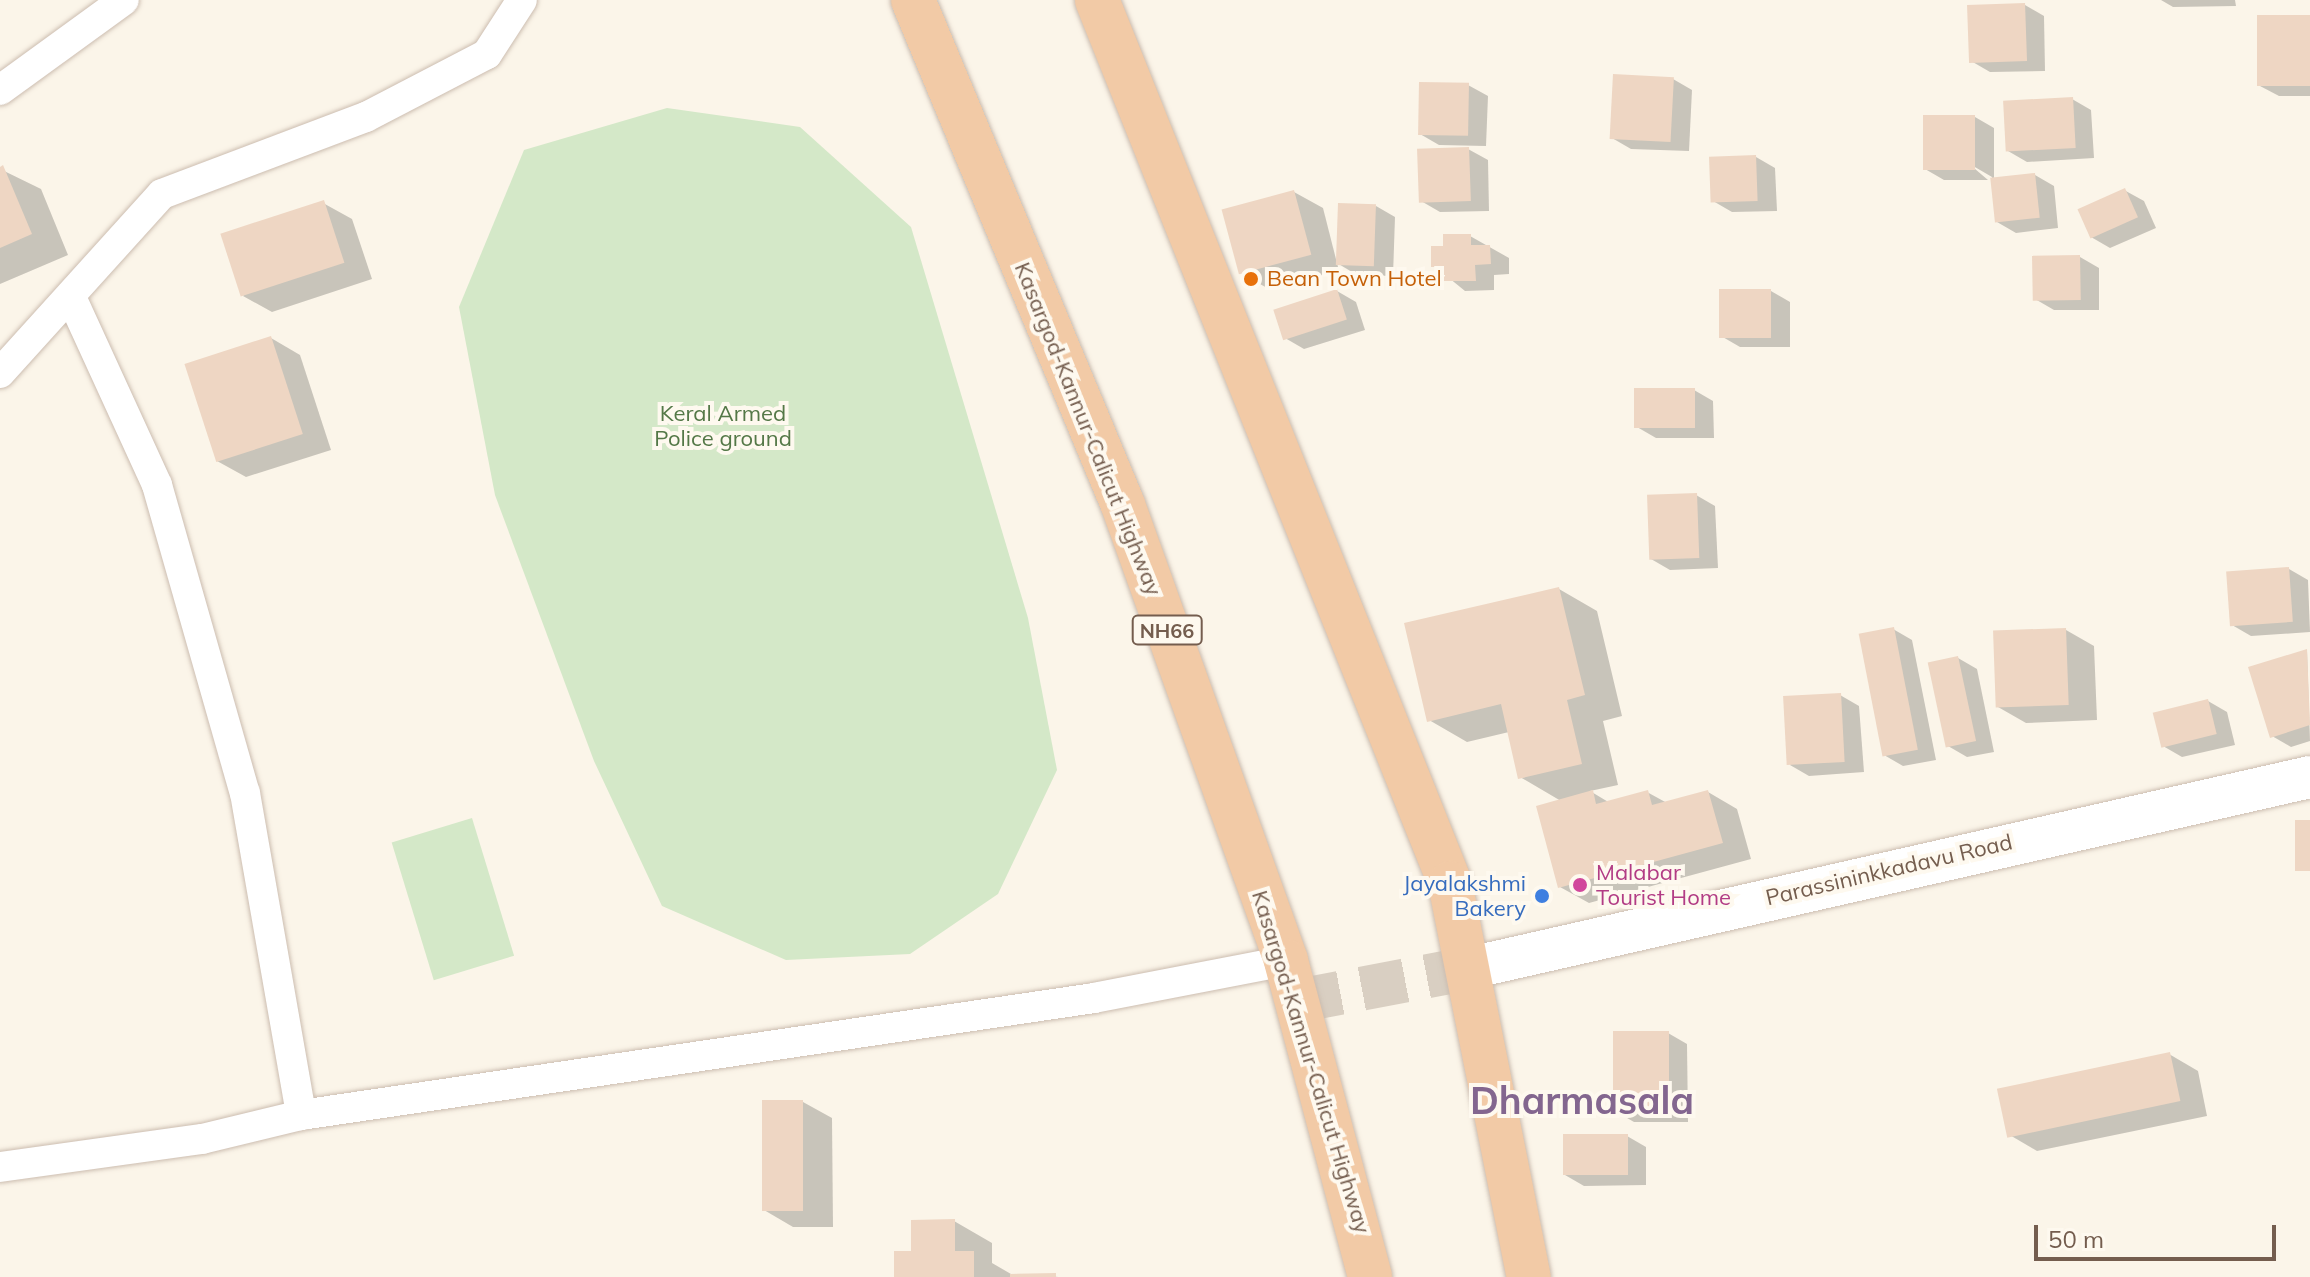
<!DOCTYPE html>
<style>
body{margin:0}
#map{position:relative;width:2310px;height:1277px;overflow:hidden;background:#fbf5e9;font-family:Mulish,sans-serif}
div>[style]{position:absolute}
.green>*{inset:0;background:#d4e8c8;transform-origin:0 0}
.shadow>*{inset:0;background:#0003}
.building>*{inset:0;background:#eed6c3;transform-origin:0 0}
.trunk-tunnel>*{height:44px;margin-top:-22px;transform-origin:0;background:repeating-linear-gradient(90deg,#d9cfc2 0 44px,transparent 0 66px)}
.roads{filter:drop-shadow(0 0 2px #ccbdb0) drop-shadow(0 0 2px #ccbdb0)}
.minor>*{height:30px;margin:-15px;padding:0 15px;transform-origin:15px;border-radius:15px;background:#fff}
.secondary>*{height:42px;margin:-21px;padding:0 21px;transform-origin:21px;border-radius:21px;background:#fff}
.trunk>*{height:44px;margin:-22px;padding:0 22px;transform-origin:22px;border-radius:22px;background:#f2caa6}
.dots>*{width:22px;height:22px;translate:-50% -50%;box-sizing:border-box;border:4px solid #fef9ef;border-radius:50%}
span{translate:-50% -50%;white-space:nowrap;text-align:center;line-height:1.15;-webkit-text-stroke:8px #fef9ef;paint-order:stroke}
.shield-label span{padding:2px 6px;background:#fef9ef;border:2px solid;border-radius:6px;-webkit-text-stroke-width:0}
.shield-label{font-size:20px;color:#745d4e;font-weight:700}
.food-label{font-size:22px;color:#c56008}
.left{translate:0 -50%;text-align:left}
.park-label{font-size:22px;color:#547847}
.street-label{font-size:22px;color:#745d4e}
.hotel-label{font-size:22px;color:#b23c85}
.shop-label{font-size:22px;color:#366cbe}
.right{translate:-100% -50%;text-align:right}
.town-label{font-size:38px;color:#83668f;font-weight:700}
.scale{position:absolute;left:2034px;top:1225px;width:242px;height:36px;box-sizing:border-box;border:4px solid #745d4e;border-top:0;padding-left:10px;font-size:24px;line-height:28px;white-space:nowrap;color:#745d4e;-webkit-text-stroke:6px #fef9ef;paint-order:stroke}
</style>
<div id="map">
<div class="green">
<i style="clip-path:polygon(667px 108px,800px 127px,911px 227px,1028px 618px,1057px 770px,998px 894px,910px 954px,786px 960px,662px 906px,594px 761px,495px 495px,459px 307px,524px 150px)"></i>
<i style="left:472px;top:818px;width:144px;height:84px;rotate:73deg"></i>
</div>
<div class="shadow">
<i style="clip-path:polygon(2161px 0,2235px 0,2236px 6px,2173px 7px)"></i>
<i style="clip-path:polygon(2025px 5px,2044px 16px,2045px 71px,1990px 72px,1971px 61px)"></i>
<i style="clip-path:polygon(2310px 17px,2310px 96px,2279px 96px,2260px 86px)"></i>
<i style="clip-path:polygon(1673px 79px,1692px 90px,1689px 151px,1631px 149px,1612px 138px)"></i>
<i style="clip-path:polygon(1468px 85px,1488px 96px,1486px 146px,1439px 145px,1420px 134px)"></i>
<i style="clip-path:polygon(2072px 99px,2091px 110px,2094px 158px,2027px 162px,2008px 151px)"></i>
<i style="clip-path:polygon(1975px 117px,1994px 128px,1994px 180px,2035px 175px,2054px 186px,2058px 228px,2016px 233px,1997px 222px,1992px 177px,1968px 163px,1988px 180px,1944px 180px,1925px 169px)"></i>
<i style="clip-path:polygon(1468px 149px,1488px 160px,1489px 211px,1440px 212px,1421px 201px)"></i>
<i style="clip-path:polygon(1756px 157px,1775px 168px,1777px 211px,1732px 212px,1713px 201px)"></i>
<i style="clip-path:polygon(0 169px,41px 189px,68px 255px,0 284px)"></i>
<i style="clip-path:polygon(2124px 190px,2144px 201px,2156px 228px,2110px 248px,2091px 237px)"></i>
<i style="clip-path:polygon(1294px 192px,1323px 208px,1339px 271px,1269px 289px,1240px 273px)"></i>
<i style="clip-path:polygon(323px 203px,352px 219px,372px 279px,272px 312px,243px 296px)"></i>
<i style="clip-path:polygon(1376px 206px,1395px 217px,1393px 276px,1357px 275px,1337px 263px)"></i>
<i style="clip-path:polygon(1470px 236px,1509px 258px,1509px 274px,1494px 275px,1494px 290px,1465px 291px,1433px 265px)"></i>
<i style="clip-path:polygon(2080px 257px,2099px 268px,2099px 310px,2054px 310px,2035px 299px)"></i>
<i style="clip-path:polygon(1337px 291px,1356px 302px,1365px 330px,1304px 349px,1285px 338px)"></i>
<i style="clip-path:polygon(1771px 291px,1790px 302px,1790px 347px,1740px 347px,1721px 336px)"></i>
<i style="clip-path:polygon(271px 338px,300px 355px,331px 450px,246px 477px,217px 461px)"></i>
<i style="clip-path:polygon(1694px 390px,1713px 401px,1714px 438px,1656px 438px,1637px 427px)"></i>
<i style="clip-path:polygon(1696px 495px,1715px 506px,1718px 568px,1670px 570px,1651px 559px)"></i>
<i style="clip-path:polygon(2289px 569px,2308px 580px,2310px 632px,2251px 636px,2232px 625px)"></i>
<i style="clip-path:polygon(1559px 589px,1597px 611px,1622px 716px,1603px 721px,1618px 785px,1590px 791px,1610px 803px,1647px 792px,1667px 803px,1708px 792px,1737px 809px,1751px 859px,1589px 903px,1560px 887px,1561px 801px,1520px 777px,1509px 732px,1467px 742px,1429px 720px)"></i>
<i style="clip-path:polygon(1893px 629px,1912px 640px,1936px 760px,1903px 766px,1884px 755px)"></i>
<i style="clip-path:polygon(2066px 630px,2094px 646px,2097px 720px,2026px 723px,1998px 707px)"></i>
<i style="clip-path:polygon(2307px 651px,2310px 741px,2291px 747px,2272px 736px)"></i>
<i style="clip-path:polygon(1958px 658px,1977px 669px,1994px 752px,1967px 757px,1948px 746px)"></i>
<i style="clip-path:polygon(1840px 695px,1859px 706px,1864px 772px,1809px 776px,1790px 765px)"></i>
<i style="clip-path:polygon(2208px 701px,2227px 712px,2235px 745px,2182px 757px,2163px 746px)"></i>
<i style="clip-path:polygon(1668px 1033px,1687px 1044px,1688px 1122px,1634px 1122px,1615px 1111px)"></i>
<i style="clip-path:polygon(2169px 1054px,2198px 1071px,2207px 1116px,2037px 1151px,2008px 1134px)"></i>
<i style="clip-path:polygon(803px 1102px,832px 1118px,833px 1227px,793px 1227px,764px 1210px)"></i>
<i style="clip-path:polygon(1627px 1136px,1646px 1147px,1646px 1185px,1584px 1186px,1565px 1175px)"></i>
<i style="clip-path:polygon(954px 1221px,992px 1243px,992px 1263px,1011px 1274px,1059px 1277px,896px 1277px)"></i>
</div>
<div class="building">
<i style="left:2025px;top:3px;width:58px;height:58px;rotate:88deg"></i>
<i style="left:2310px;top:15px;width:71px;height:53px;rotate:90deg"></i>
<i style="left:1613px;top:74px;width:61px;height:65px;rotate:3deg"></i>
<i style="left:1419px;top:82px;width:50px;height:53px;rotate:1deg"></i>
<i style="left:2073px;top:97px;width:51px;height:70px;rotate:87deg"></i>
<i style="left:1923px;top:115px;width:52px;height:55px"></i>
<i style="left:1469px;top:147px;width:54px;height:52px;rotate:88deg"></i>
<i style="left:1756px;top:155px;width:46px;height:47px;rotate:88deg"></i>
<i style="clip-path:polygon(3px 165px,32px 234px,0 248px,0 167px)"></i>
<i style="left:2035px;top:173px;width:45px;height:45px;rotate:84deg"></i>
<i style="left:2125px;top:188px;width:32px;height:52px;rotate:66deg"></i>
<i style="left:1294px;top:190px;width:67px;height:75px;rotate:75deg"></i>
<i style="left:324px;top:200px;width:66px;height:109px;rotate:72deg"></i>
<i style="left:1338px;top:203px;width:38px;height:62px;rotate:2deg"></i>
<i style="clip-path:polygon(1443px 234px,1471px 234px,1471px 245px,1490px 245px,1491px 264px,1475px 265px,1476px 281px,1444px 281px,1444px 267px,1431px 267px,1431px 246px,1443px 246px)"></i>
<i style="left:2080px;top:255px;width:45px;height:48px;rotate:89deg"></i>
<i style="left:1337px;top:289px;width:32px;height:67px;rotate:72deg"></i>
<i style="left:1719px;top:289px;width:52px;height:49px"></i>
<i style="left:271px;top:336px;width:103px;height:91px;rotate:72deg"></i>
<i style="left:1695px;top:388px;width:40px;height:61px;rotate:90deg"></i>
<i style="left:1697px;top:493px;width:65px;height:50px;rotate:88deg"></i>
<i style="left:2289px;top:567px;width:55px;height:63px;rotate:86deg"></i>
<i style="clip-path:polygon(1559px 587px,1585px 695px,1567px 700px,1582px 764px,1518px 779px,1501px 704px,1427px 722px,1404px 623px)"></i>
<i style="left:1894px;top:627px;width:125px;height:36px;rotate:79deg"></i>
<i style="left:2066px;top:628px;width:77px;height:73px;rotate:88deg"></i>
<i style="clip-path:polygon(2307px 649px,2310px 725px,2270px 738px,2248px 667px)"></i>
<i style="left:1958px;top:656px;width:87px;height:31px;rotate:78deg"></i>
<i style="left:1841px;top:693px;width:69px;height:58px;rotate:87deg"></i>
<i style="left:2208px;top:699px;width:36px;height:57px;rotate:76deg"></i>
<i style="clip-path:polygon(1593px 790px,1596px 804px,1648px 790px,1652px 805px,1708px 790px,1723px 843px,1558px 888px,1536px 806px)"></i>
<i style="left:2295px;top:820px;width:15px;height:51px"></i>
<i style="left:1613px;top:1031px;width:56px;height:81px"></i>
<i style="left:2170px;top:1052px;width:50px;height:177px;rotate:78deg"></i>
<i style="left:762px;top:1100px;width:41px;height:111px"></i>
<i style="left:1628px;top:1134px;width:41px;height:65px;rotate:90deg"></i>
<i style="clip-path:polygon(955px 1219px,955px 1251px,974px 1251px,974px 1277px,894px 1277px,894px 1251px,911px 1251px,911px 1220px)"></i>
<i style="clip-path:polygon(1056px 1273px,1056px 1277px,1010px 1277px,1010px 1274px)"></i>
</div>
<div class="trunk-tunnel">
<i style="left:1297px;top:1001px;width:176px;rotate:-10.8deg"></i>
</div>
<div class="roads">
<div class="minor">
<i style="left:0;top:90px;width:153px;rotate:-36deg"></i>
<i style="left:71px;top:297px;width:207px;rotate:65.4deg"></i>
<i style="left:157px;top:485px;width:320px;rotate:74.1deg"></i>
<i style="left:245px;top:793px;width:327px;rotate:80.1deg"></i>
<i style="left:0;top:373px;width:241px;rotate:-47.9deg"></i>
<i style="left:162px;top:194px;width:218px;rotate:-20.7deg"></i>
<i style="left:366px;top:117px;width:136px;rotate:-27.5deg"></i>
<i style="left:487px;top:54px;width:64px;rotate:-57.1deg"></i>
<i style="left:0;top:1167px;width:204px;rotate:-7.9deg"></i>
<i style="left:202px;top:1139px;width:102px;rotate:-13.6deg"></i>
<i style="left:301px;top:1115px;width:802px;rotate:-8.39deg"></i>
<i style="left:1094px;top:998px;width:196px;rotate:-10.9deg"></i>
</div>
<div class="secondary">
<i style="left:1470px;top:968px;width:861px;rotate:-12.81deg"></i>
</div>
<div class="trunk">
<i style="left:913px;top:0;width:547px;rotate:67.42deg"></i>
<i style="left:1123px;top:505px;width:484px;rotate:70.3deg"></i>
<i style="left:1286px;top:961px;width:327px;rotate:75.1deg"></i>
<i style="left:1097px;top:0;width:951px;rotate:68.21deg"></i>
<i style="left:1450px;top:883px;width:402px;rotate:78.7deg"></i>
</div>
</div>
<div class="dots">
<i style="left:1251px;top:279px;background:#e8710a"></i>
<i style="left:1580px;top:885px;background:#d1479c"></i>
<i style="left:1542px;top:896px;background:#3f7fe0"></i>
</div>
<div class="shield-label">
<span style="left:1167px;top:630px">NH66</span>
</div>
<div class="food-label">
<span class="left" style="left:1267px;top:279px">Bean Town Hotel</span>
</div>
<div class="park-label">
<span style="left:723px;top:426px">Keral Armed<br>Police ground</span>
</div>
<div class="street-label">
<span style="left:1088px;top:429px;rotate:68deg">Kasargod-Kannur-Calicut Highway</span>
<span style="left:1889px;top:870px;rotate:-13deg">Parassininkkadavu Road</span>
<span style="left:1311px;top:1062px;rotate:73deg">Kasargod-Kannur-Calicut Highway</span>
</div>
<div class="hotel-label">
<span class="left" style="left:1596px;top:885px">Malabar<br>Tourist Home</span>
</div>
<div class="shop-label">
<span class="right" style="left:1526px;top:896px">Jayalakshmi<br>Bakery</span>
</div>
<div class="town-label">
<span style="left:1582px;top:1101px">Dharmasala</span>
</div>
<div class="scale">50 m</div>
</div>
